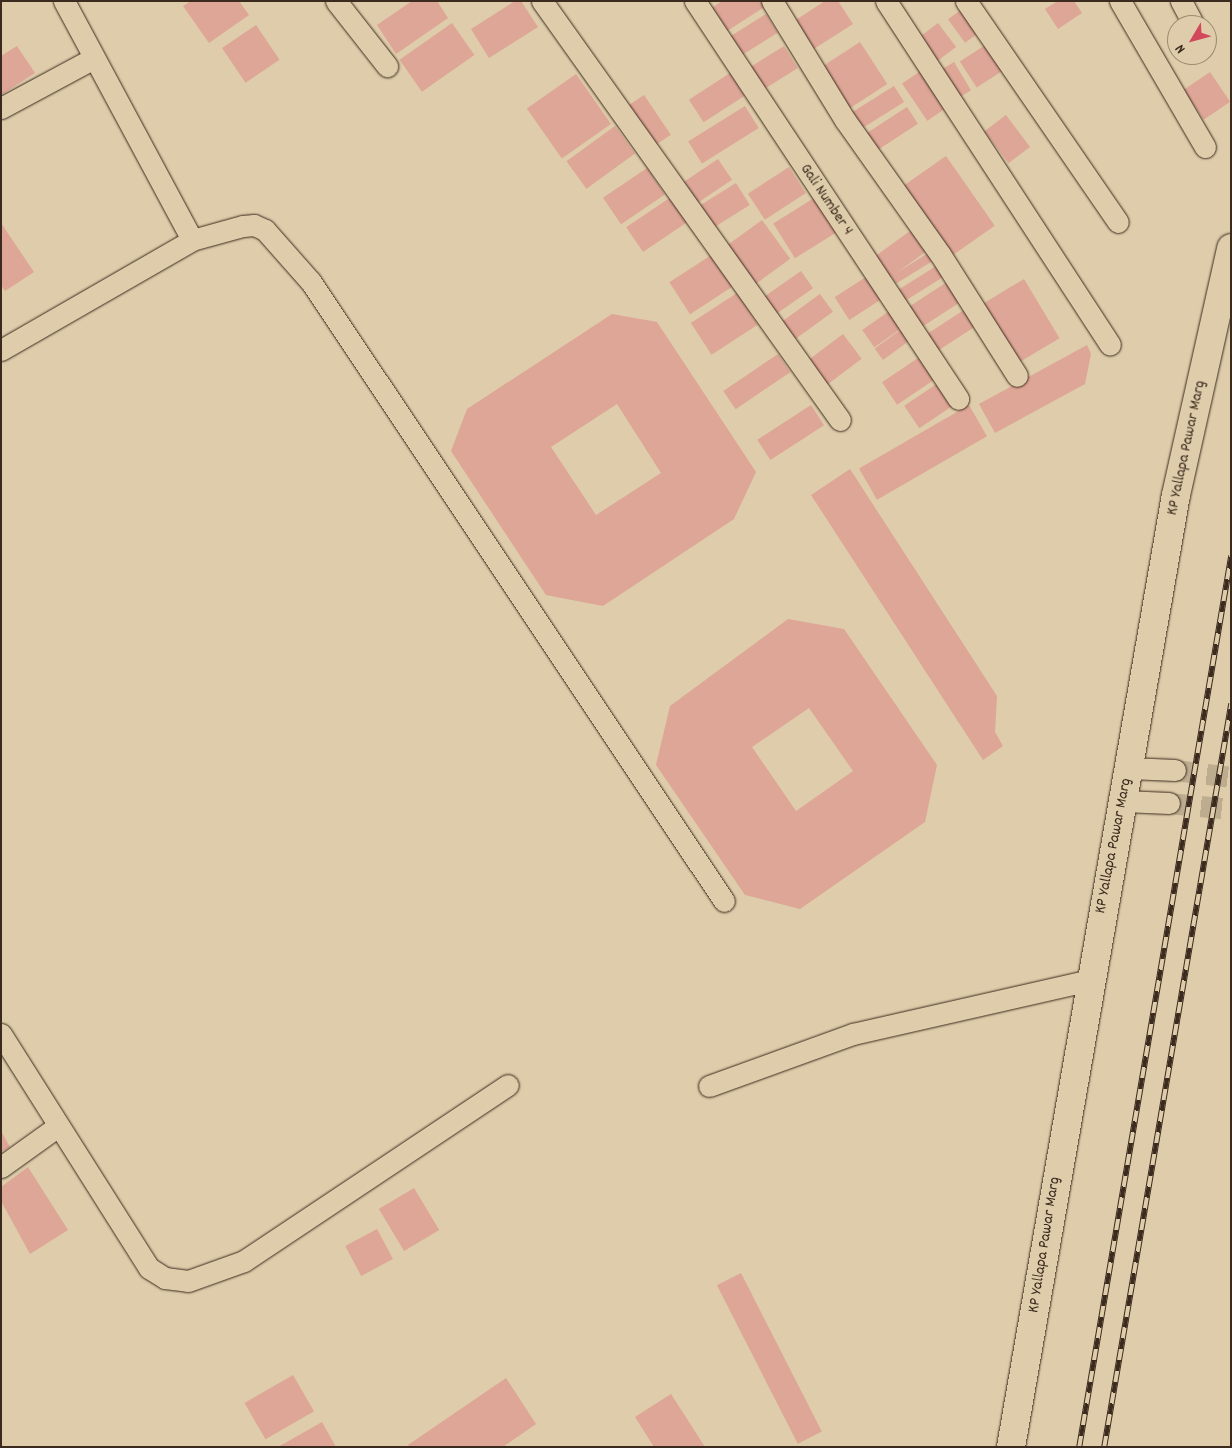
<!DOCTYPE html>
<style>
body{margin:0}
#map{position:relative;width:1232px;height:1448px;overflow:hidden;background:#deccaa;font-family:Dekko,sans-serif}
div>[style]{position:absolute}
.building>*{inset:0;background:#dea696;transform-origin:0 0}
.street-tunnel>*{height:21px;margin-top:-10.5px;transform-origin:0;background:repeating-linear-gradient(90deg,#bdac8e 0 21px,transparent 0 32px)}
.roads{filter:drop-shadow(0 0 1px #3b2a1e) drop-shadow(0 0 1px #3b2a1e)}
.street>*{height:21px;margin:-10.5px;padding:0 10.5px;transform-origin:10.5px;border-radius:10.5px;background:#deccaa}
.secondary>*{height:28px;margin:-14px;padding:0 14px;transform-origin:14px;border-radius:14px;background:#deccaa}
.rail>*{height:5.5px;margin-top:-2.75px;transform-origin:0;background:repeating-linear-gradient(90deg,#deccaa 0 11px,#3b2a1e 0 22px);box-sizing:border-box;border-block:1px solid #3b2a1e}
span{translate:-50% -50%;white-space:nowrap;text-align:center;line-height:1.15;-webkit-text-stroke:4px #deccaa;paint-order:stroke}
.street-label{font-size:16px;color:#3b2a1e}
.frame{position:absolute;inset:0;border:2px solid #3b2a1e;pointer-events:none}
.north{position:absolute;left:1167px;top:15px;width:50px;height:50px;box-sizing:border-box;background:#deccaa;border:1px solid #9d8b72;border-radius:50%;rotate:233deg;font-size:14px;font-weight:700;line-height:20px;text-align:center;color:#3b2a1e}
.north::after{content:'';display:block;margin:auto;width:18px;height:22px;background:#d1495b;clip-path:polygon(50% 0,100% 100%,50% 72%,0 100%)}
</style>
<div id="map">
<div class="building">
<i style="clip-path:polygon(191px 1px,239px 1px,249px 15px,209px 43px,183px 6px)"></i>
<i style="clip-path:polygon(412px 1px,437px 1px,448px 18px,396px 54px,377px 25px)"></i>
<i style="clip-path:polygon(515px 1px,521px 1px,538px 27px,489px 58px,471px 29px)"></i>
<i style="clip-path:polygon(722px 1px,767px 1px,769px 4px,721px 35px,706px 12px)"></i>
<i style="clip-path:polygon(825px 1px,838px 1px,853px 24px,809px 52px,791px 23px)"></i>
<i style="clip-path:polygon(1058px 1px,1074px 1px,1082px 13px,1058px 29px,1045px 9px)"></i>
<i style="left:965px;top:7px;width:29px;height:21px;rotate:54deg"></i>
<i style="left:766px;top:14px;width:22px;height:51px;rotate:58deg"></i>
<i style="left:452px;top:23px;width:39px;height:64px;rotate:55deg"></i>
<i style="left:938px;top:23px;width:30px;height:26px;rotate:53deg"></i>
<i style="left:256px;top:25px;width:42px;height:41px;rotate:56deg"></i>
<i style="left:860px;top:42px;width:50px;height:45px;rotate:57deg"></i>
<i style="left:990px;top:42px;width:31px;height:36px;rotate:57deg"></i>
<i style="clip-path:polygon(17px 46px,35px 73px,1px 95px,1px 56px)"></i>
<i style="left:784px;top:46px;width:26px;height:49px;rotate:58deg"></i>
<i style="left:954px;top:62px;width:33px;height:17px;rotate:59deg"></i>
<i style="left:922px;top:70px;width:45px;height:24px;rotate:56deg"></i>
<i style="left:1210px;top:72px;width:36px;height:32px;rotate:56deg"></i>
<i style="left:730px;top:73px;width:27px;height:49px;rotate:57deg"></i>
<i style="left:576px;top:74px;width:61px;height:60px;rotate:55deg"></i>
<i style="left:894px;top:86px;width:19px;height:56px;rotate:58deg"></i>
<i style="left:644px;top:95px;width:48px;height:25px;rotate:56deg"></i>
<i style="left:745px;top:106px;width:26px;height:67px;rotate:58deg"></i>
<i style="left:907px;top:107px;width:20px;height:53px;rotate:57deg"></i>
<i style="left:1006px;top:115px;width:40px;height:27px;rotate:53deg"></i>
<i style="left:615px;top:126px;width:34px;height:60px;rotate:54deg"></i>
<i style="left:946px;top:156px;width:85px;height:51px;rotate:55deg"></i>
<i style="left:718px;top:159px;width:25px;height:44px;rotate:56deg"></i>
<i style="left:789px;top:167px;width:31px;height:49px;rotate:57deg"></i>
<i style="left:647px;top:168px;width:32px;height:53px;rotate:56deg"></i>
<i style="left:736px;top:183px;width:26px;height:50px;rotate:58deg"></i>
<i style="left:671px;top:197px;width:30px;height:54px;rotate:56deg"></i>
<i style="left:814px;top:198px;width:41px;height:48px;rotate:58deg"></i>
<i style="left:762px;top:220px;width:48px;height:49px;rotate:54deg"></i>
<i style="clip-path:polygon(1px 223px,34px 272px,5px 291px,1px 285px)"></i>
<i style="left:910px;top:231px;width:26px;height:49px;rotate:54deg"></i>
<i style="left:933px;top:250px;width:9px;height:49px;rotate:58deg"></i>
<i style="left:713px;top:254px;width:38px;height:52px;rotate:57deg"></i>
<i style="left:941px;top:263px;width:13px;height:55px;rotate:58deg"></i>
<i style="left:801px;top:271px;width:21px;height:52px;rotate:55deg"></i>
<i style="left:869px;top:275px;width:27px;height:41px;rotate:57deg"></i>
<i style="left:1024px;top:279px;width:69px;height:47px;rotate:59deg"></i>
<i style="left:947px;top:282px;width:24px;height:48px;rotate:57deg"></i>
<i style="left:737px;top:293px;width:38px;height:55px;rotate:57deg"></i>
<i style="left:820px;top:294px;width:22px;height:57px;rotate:54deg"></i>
<i style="left:895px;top:307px;width:21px;height:40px;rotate:55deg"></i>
<i style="left:967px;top:308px;width:20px;height:50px;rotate:57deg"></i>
<i style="clip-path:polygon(evenodd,612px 314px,657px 322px,756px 472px,734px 519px,603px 606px,546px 595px,451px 451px,467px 409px,612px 314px,617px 404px,661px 473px,596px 515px,551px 447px,617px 404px)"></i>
<i style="left:903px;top:328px;width:14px;height:35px;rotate:54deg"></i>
<i style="left:843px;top:334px;width:31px;height:47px;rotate:53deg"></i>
<i style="clip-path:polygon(1087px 345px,1091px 354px,1085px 384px,995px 433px,979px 404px)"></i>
<i style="left:778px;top:354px;width:22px;height:66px;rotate:56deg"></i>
<i style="left:921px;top:356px;width:27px;height:47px;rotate:56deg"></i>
<i style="left:944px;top:379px;width:27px;height:48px;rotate:56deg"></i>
<i style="left:811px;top:405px;width:24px;height:64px;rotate:57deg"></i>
<i style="left:969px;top:405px;width:36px;height:127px;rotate:60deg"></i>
<i style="clip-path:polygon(850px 469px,997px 696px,995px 732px,1003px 746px,983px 760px,811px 495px)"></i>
<i style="clip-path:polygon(evenodd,788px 619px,844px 629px,937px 765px,925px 822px,800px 909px,745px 895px,656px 765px,670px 706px,788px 619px,809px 708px,853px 771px,796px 811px,752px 747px,809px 708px)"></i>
<i style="clip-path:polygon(1px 1131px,10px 1147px,1px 1152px)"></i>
<i style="clip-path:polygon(28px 1167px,68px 1230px,30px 1254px,1px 1201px,1px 1187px)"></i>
<i style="left:414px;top:1188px;width:49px;height:41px;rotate:59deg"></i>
<i style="left:377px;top:1229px;width:34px;height:36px;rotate:62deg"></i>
<i style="left:741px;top:1273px;width:178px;height:27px;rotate:63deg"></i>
<i style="left:293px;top:1375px;width:42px;height:56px;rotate:60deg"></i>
<i style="clip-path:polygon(506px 1378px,536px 1424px,503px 1447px,409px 1447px,408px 1445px)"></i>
<i style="clip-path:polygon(671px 1394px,705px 1447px,654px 1447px,635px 1417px)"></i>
<i style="clip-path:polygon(322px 1422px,336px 1447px,278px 1447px)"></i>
</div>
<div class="street-tunnel">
<i style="left:1175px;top:770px;width:56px;rotate:7.1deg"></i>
<i style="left:1169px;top:803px;width:62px;rotate:5.5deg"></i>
</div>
<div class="roads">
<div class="street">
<i style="left:64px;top:1px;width:271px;rotate:61.8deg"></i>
<i style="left:336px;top:1px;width:83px;rotate:51.9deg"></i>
<i style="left:542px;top:1px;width:514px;rotate:54.58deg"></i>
<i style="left:695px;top:1px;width:477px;rotate:56.5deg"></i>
<i style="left:772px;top:1px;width:140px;rotate:58.5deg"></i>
<i style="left:845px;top:120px;width:164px;rotate:54.7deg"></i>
<i style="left:940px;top:254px;width:144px;rotate:57.7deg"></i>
<i style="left:886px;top:1px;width:410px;rotate:56.9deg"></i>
<i style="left:966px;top:1px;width:268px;rotate:55.5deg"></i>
<i style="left:1120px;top:1px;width:169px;rotate:59.8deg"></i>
<i style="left:1181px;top:1px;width:27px;rotate:62deg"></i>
<i style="left:1px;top:108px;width:103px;rotate:-28.3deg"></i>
<i style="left:1px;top:350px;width:220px;rotate:-29.9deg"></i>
<i style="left:192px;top:240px;width:53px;rotate:-15.4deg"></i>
<i style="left:243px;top:226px;width:11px;rotate:-5deg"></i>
<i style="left:254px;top:225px;width:12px;rotate:24deg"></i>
<i style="left:265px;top:230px;width:69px;rotate:48.5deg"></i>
<i style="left:311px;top:282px;width:744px;rotate:56.29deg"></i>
<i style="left:1129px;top:768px;width:46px;rotate:2.5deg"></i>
<i style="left:1123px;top:801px;width:46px;rotate:2.5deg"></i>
<i style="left:1px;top:1034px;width:277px;rotate:57.7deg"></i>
<i style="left:149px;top:1268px;width:19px;rotate:32deg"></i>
<i style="left:165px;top:1278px;width:23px;rotate:7deg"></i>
<i style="left:188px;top:1281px;width:59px;rotate:-19.7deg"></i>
<i style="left:244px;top:1261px;width:317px;rotate:-33.7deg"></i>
<i style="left:709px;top:1086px;width:153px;rotate:-19.9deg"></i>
<i style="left:853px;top:1034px;width:243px;rotate:-12.8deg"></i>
<i style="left:1px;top:1167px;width:70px;rotate:-35.7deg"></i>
</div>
<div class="secondary">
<i style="left:1011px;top:1447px;width:966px;rotate:-80.17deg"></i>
<i style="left:1176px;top:495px;width:253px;rotate:-77.4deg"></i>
</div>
</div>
<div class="rail">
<i style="left:1079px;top:1447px;width:904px;rotate:-80.32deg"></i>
<i style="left:1104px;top:1447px;width:754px;rotate:-80.3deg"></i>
</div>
<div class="street-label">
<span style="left:826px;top:200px;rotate:56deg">Gali Number 4</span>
<span style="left:1187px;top:448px;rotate:-78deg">KP Yallapa Pawar Marg</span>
<span style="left:1114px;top:846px;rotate:-79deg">KP Yallapa Pawar Marg</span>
<span style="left:1045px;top:1245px;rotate:-81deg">KP Yallapa Pawar Marg</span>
</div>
<div class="frame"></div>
<div class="north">N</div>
</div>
